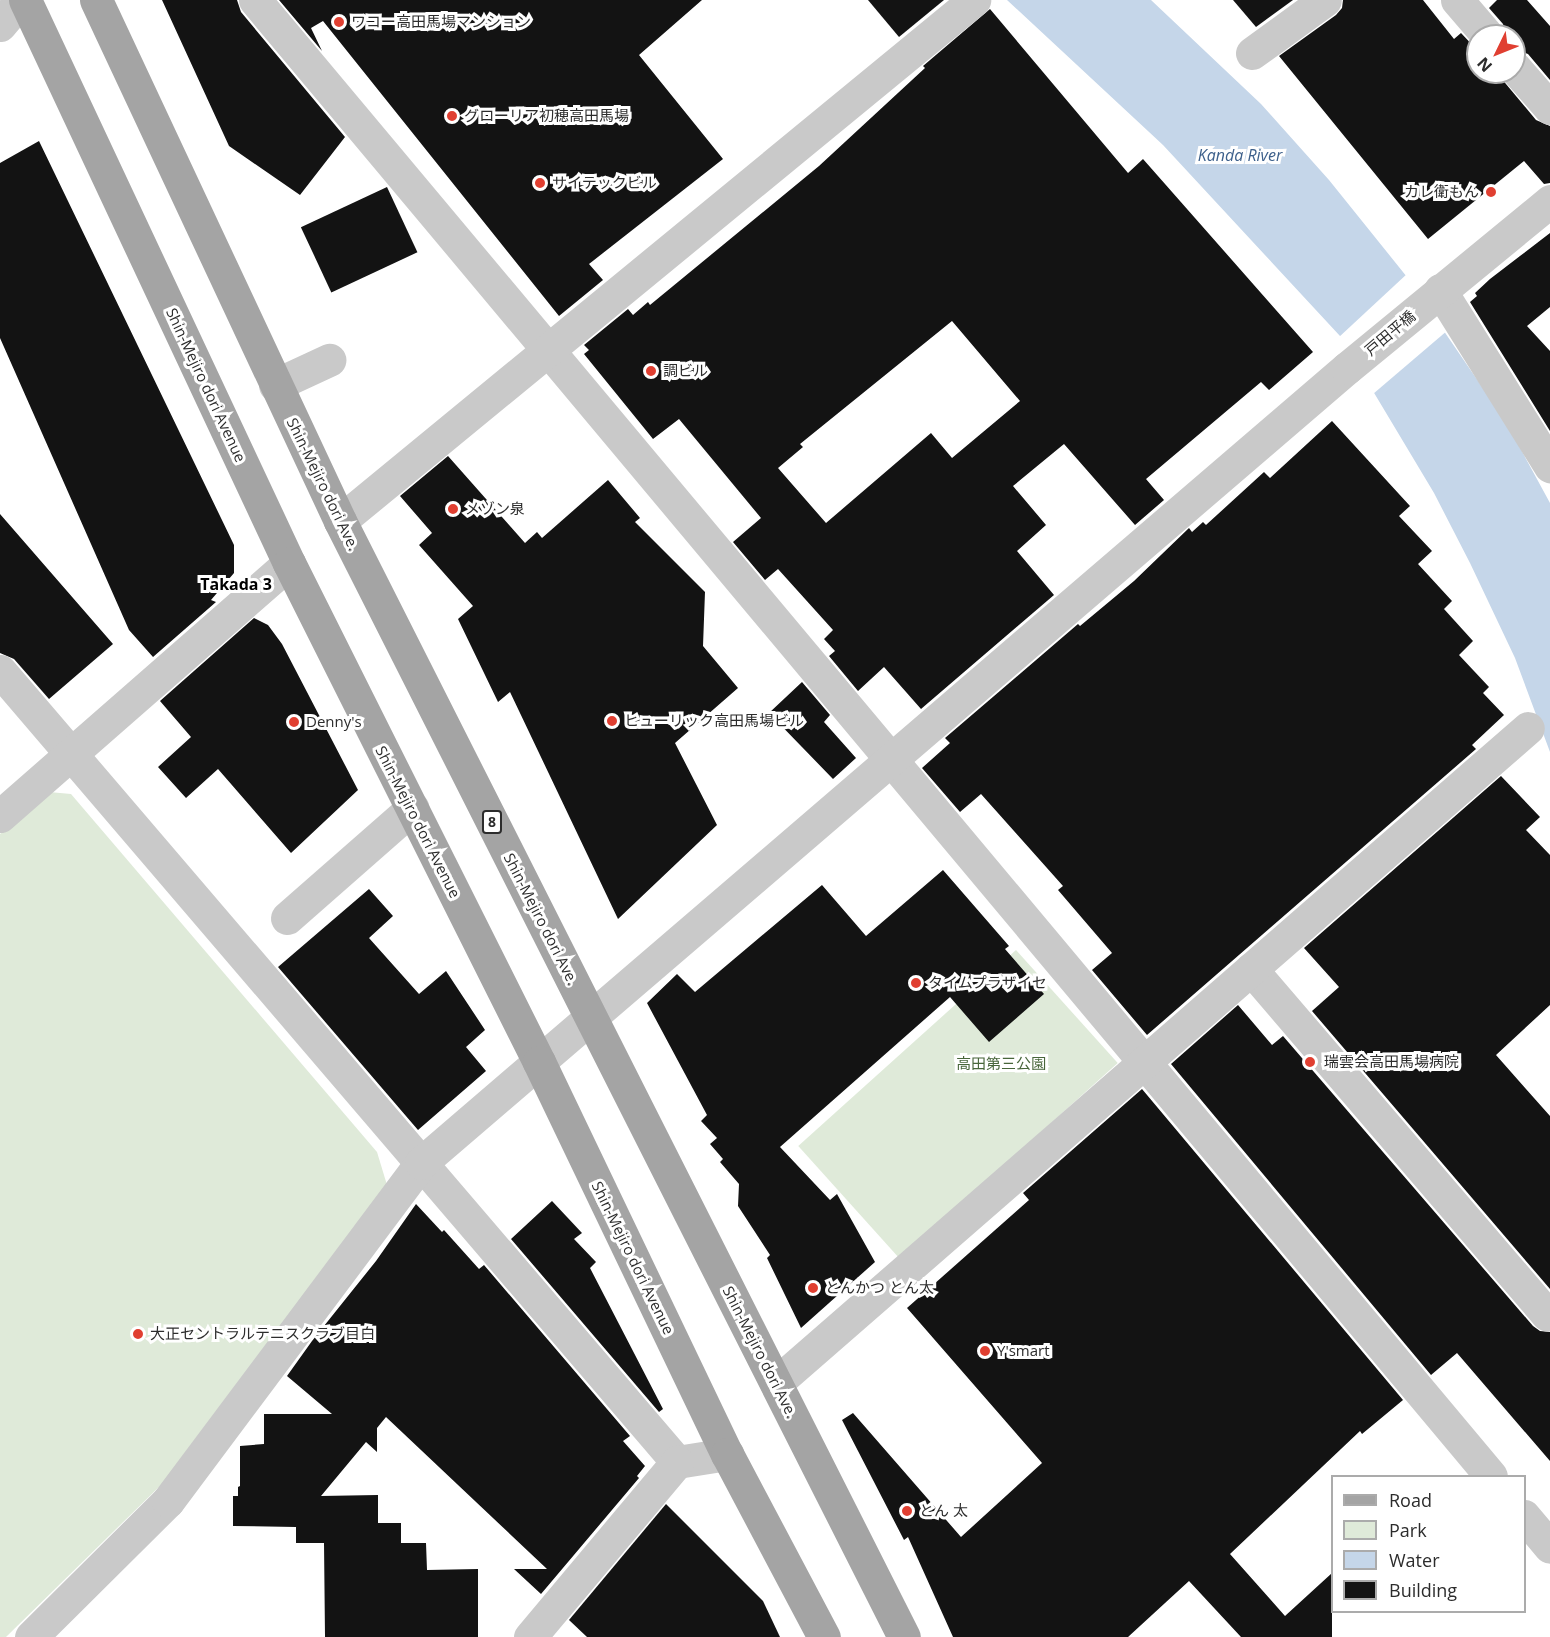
<!DOCTYPE html>
<meta charset="utf-8">
<style>
body{margin:0}
#map{position:relative;width:1550px;height:1637px;overflow:hidden;background:#fff;font-family:"Open Sans","Noto Sans JP",sans-serif}
div>[style]{position:absolute}
.green>*{inset:0;background:#dfead9;transform-origin:0 0}
.water>*{inset:0;background:#c5d6e9}
.pier>*{inset:0;background:#fff}
.building>*{inset:0;background:#131313;transform-origin:0 0}
.minor>*{height:33px;margin:-16.5px;padding:0 16.5px;transform-origin:16.5px;border-radius:16.5px;background:#c9c9c9}
.major>*{height:33px;margin:-16.5px;padding:0 16.5px;transform-origin:16.5px;border-radius:16.5px;background:#a4a4a4}
.dots>*{width:16px;height:16px;translate:-50% -50%;box-sizing:border-box;border:3px solid #fff;border-radius:50%}
span{translate:-50% -50%;white-space:nowrap;text-align:center;line-height:1.15;-webkit-text-stroke:6px #fff;paint-order:stroke}
.shield-label span{padding:2px 4px;background:#fff;border:2px solid;border-radius:4px;-webkit-text-stroke-width:0}
.shield-label{font-size:14px;color:#2c2c2c;font-weight:700}
.poi-label{font-size:15px;color:#2c2c2c}
.left{translate:0 -50%;text-align:left}
.right{translate:-100% -50%;text-align:right}
.street-label{font-size:15px;color:#2c2c2c}
.park-label{font-size:15px;color:#48663b}
.water-label{font-size:16px;color:#3d608b;font-style:italic}
.neighbourhood-label{font-size:16px;color:#000;font-weight:700}
.legend{position:absolute;left:1331px;top:1475px;width:195px;height:138px;box-sizing:border-box;background:#fff;border:2px solid #ababab;margin:0;padding:8px 10px;list-style:none;font-size:18px;color:#2c2c2c}
.legend li{display:flex;align-items:center;gap:12px;height:30px}
.legend b{width:30px;border:2px solid #ababab}
.north{position:absolute;left:1466px;top:24px;width:60px;height:60px;box-sizing:border-box;background:#fff;border:2px solid #ababab;border-radius:50%;rotate:227deg;font-size:16px;font-weight:700;line-height:24px;text-align:center;color:#2c2c2c}
.north::after{content:'';display:block;margin:auto;width:21px;height:27px;background:#e03f31;clip-path:polygon(50% 0,100% 100%,50% 72%,0 100%)}
</style>
<div id="map">
<div class="green">
<i style="clip-path:polygon(49px 792px,71px 794px,377px 1152px,387px 1185px,163px 1483px,6px 1637px,0 1637px,0 834px)"></i>
<i style="left:1016px;top:950px;width:152px;height:293px;rotate:48deg"></i>
</div>
<div class="water">
<i style="clip-path:polygon(1007px 0,1151px 0,1261px 104px,1329px 180px,1407px 277px,1506px 422px,1550px 503px,1550px 752px,1515px 658px,1470px 563px,1434px 493px,1340px 336px,1163px 145px)"></i>
</div>
<div class="pier">
<i style="clip-path:polygon(1408px 273px,1448px 330px,1373px 394px,1338px 338px)"></i>
</div>
<div class="building">
<i style="clip-path:polygon(162px 0,237px 0,241px 12px,345px 137px,300px 195px,229px 146px)"></i>
<i style="clip-path:polygon(279px 0,702px 0,639px 55px,723px 159px,589px 264px,603px 280px,559px 316px,323px 21px,311px 28px,322px 51px)"></i>
<i style="clip-path:polygon(868px 0,944px 0,899px 37px)"></i>
<i style="clip-path:polygon(1233px 0,1293px 0,1256px 27px)"></i>
<i style="clip-path:polygon(1343px 0,1423px 0,1454px 39px,1461px 33px,1478px 51px,1478px 72px,1496px 72px,1536px 120px,1550px 126px,1550px 183px,1544px 184px,1524px 161px,1428px 239px,1279px 56px,1336px 15px,1342px 8px)"></i>
<i style="clip-path:polygon(1497px 0,1527px 0,1550px 26px,1550px 80px,1528px 54px,1514px 49px,1514px 36px,1506px 36px,1503px 24px,1489px 8px)"></i>
<i style="clip-path:polygon(evenodd,990px 9px,1128px 173px,1143px 159px,1313px 352px,1269px 390px,1261px 382px,1146px 479px,1164px 500px,1135px 525px,1064px 444px,1013px 486px,1046px 525px,1017px 551px,1054px 595px,921px 709px,884px 667px,858px 691px,829px 656px,835px 651px,824px 639px,833px 630px,778px 569px,765px 580px,733px 542px,761px 518px,679px 419px,653px 439px,584px 354px,589px 350px,584px 345px,628px 309px,633px 315px,648px 302px,650px 305px,819px 166px,925px 68px,923px 66px,990px 9px,952px 321px,1020px 401px,952px 458px,931px 433px,826px 523px,778px 468px,803px 447px,800px 444px,952px 321px)"></i>
<i style="clip-path:polygon(39px 141px,234px 545px,234px 573px,211px 600px,216px 602px,153px 657px,129px 630px,0 338px,0 163px)"></i>
<i style="left:387px;top:187px;width:72px;height:95px;rotate:65deg"></i>
<i style="clip-path:polygon(1550px 233px,1550px 307px,1527px 326px,1550px 351px,1550px 431px,1470px 302px,1477px 296px,1475px 293px,1490px 279px)"></i>
<i style="clip-path:polygon(1332px 421px,1410px 506px,1399px 516px,1432px 551px,1418px 564px,1452px 601px,1444px 609px,1473px 641px,1459px 655px,1489px 687px,1483px 693px,1504px 715px,1472px 745px,1476px 749px,1147px 1035px,1092px 970px,1112px 953px,1058px 890px,1063px 886px,981px 794px,960px 812px,922px 768px,950px 743px,945px 738px,1078px 624px,1080px 626px,1134px 581px,1189px 528px,1192px 532px,1203px 522px,1206px 525px,1264px 472px,1270px 478px)"></i>
<i style="clip-path:polygon(448px 456px,525px 543px,537px 532px,542px 538px,608px 480px,640px 518px,635px 522px,705px 592px,703px 646px,738px 688px,675px 743px,717px 825px,618px 919px,510px 692px,498px 702px,458px 619px,473px 606px,419px 545px,432px 533px,400px 496px)"></i>
<i style="clip-path:polygon(0 514px,113px 644px,49px 699px,14px 659px,0 653px)"></i>
<i style="clip-path:polygon(254px 618px,268px 625px,282px 644px,358px 790px,291px 853px,218px 769px,186px 798px,158px 767px,191px 737px,160px 701px)"></i>
<i style="clip-path:polygon(802px 682px,830px 715px,824px 722px,856px 758px,833px 779px,769px 713px)"></i>
<i style="clip-path:polygon(1501px 776px,1540px 817px,1526px 830px,1550px 855px,1550px 1005px,1496px 1055px,1550px 1116px,1550px 1289px,1312px 1011px,1339px 987px,1304px 948px)"></i>
<i style="clip-path:polygon(943px 870px,1009px 946px,1005px 949px,1044px 994px,989px 1042px,950px 997px,780px 1147px,830px 1200px,837px 1194px,875px 1262px,801px 1328px,767px 1258px,770px 1255px,738px 1206px,739px 1184px,720px 1162px,723px 1159px,710px 1144px,717px 1138px,701px 1121px,707px 1115px,647px 1003px,677px 974px,695px 992px,822px 885px,866px 936px)"></i>
<i style="clip-path:polygon(369px 889px,393px 916px,369px 938px,419px 994px,446px 971px,485px 1030px,466px 1047px,486px 1071px,418px 1130px,278px 967px)"></i>
<i style="clip-path:polygon(1238px 1005px,1272px 1045px,1283px 1036px,1533px 1326px,1540px 1331px,1550px 1332px,1550px 1461px,1457px 1353px,1431px 1375px,1171px 1064px)"></i>
<i style="clip-path:polygon(1142px 1089px,1403px 1400px,1362px 1434px,1360px 1431px,1230px 1554px,1285px 1616px,1332px 1573px,1332px 1637px,1241px 1637px,1189px 1581px,1128px 1637px,953px 1637px,908px 1537px,904px 1540px,842px 1420px,853px 1413px,961px 1537px,1042px 1463px,907px 1308px,1029px 1200px,1023px 1193px)"></i>
<i style="clip-path:polygon(552px 1201px,582px 1233px,574px 1239px,596px 1262px,590px 1268px,663px 1409px,659px 1412px,511px 1239px)"></i>
<i style="clip-path:polygon(416px 1204px,442px 1232px,444px 1230px,479px 1269px,484px 1265px,630px 1436px,623px 1441px,645px 1466px,637px 1476px,639px 1478px,541px 1594px,514px 1569px,547px 1569px,386px 1417px,377px 1428px,377px 1452px,366px 1442px,321px 1496px,378px 1495px,378px 1523px,401px 1523px,401px 1543px,426px 1543px,427px 1570px,478px 1569px,478px 1637px,325px 1637px,324px 1543px,296px 1543px,296px 1527px,233px 1526px,233px 1496px,238px 1496px,238px 1487px,240px 1486px,240px 1446px,264px 1444px,264px 1414px,332px 1414px,287px 1376px,312px 1341px,376px 1261px)"></i>
<i style="clip-path:polygon(666px 1504px,763px 1601px,780px 1637px,587px 1637px,569px 1620px)"></i>
</div>
<div class="minor">
<i style="left:255px;top:0;width:1925px;rotate:50.06deg"></i>
<i style="left:1457px;top:0;width:48px;rotate:49.3deg"></i>
<i style="left:0;top:25px;width:33px;rotate:-50deg"></i>
<i style="left:1252px;top:53px;width:90px;rotate:-36deg"></i>
<i style="left:1514px;top:67px;width:55px;rotate:48.7deg"></i>
<i style="left:1440px;top:290px;width:208px;rotate:58deg"></i>
<i style="left:275px;top:385px;width:60px;rotate:-24.8deg"></i>
<i style="left:340px;top:521px;width:821px;rotate:-39.41deg"></i>
<i style="left:0;top:671px;width:1041px;rotate:49.44deg"></i>
<i style="left:677px;top:1462px;width:51px;rotate:-9.1deg"></i>
<i style="left:0;top:816px;width:384px;rotate:-41.2deg"></i>
<i style="left:287px;top:918px;width:167px;rotate:-41.3deg"></i>
<i style="left:1251px;top:969px;width:455px;rotate:49.4deg"></i>
<i style="left:776px;top:1383px;width:997px;rotate:-41.06deg"></i>
<i style="left:1524px;top:1516px;width:40px;rotate:50deg"></i>
<i style="left:31px;top:1637px;width:193px;rotate:-44.8deg"></i>
<i style="left:168px;top:1501px;width:422px;rotate:-53.2deg"></i>
<i style="left:421px;top:1163px;width:1220px;rotate:-40.65deg"></i>
<i style="left:1347px;top:368px;width:263px;rotate:-39.4deg"></i>
<i style="left:530px;top:1637px;width:229px;rotate:-50deg"></i>
</div>
<div class="major">
<i style="left:25px;top:0;width:622px;rotate:64.88deg"></i>
<i style="left:289px;top:563px;width:558px;rotate:63.39deg"></i>
<i style="left:539px;top:1062px;width:435px;rotate:64.4deg"></i>
<i style="left:727px;top:1454px;width:207px;rotate:62.1deg"></i>
<i style="left:96px;top:0;width:575px;rotate:64.9deg"></i>
<i style="left:340px;top:521px;width:1250px;rotate:63.19deg"></i>
</div>
<div class="dots">
<i style="left:339px;top:22px;background:#e03f31"></i>
<i style="left:452px;top:116px;background:#e03f31"></i>
<i style="left:540px;top:183px;background:#e03f31"></i>
<i style="left:1491px;top:192px;background:#e03f31"></i>
<i style="left:651px;top:371px;background:#e03f31"></i>
<i style="left:453px;top:509px;background:#e03f31"></i>
<i style="left:612px;top:721px;background:#e03f31"></i>
<i style="left:294px;top:722px;background:#e03f31"></i>
<i style="left:916px;top:983px;background:#e03f31"></i>
<i style="left:1310px;top:1062px;background:#e03f31"></i>
<i style="left:813px;top:1288px;background:#e03f31"></i>
<i style="left:138px;top:1334px;background:#e03f31"></i>
<i style="left:985px;top:1351px;background:#e03f31"></i>
<i style="left:907px;top:1511px;background:#e03f31"></i>
</div>
<div class="shield-label">
<span style="left:492px;top:822px">8</span>
</div>
<div class="poi-label">
<span class="left" style="left:351px;top:22px">ワコー高田馬場マンション</span>
<span class="left" style="left:464px;top:116px">グローリア初穂高田馬場</span>
<span class="left" style="left:552px;top:183px">サイテックビル</span>
<span class="right" style="left:1479px;top:192px">カレ衛もん</span>
<span class="left" style="left:663px;top:371px">調ビル</span>
<span class="left" style="left:465px;top:509px">メゾン泉</span>
<span class="left" style="left:624px;top:721px">ヒューリック高田馬場ビル</span>
<span class="left" style="left:306px;top:722px">Denny's</span>
<span class="left" style="left:928px;top:983px">タイムプラザイセ</span>
<span class="left" style="left:1324px;top:1062px">瑞雲会高田馬場病院</span>
<span class="left" style="left:825px;top:1288px">とんかつ とん太</span>
<span class="left" style="left:150px;top:1334px">大正セントラルテニスクラブ目白</span>
<span class="left" style="left:997px;top:1351px">Y'smart</span>
<span class="left" style="left:919px;top:1511px">とん 太</span>
</div>
<div class="street-label">
<span style="left:1390px;top:333px;rotate:-40deg">戸田平橋</span>
<span style="left:206px;top:385px;rotate:65deg">Shin-Mejiro dori Avenue</span>
<span style="left:323px;top:484px;rotate:64deg">Shin-Mejiro dori Ave.</span>
<span style="left:418px;top:822px;rotate:63deg">Shin-Mejiro dori Avenue</span>
<span style="left:541px;top:919px;rotate:63deg">Shin-Mejiro dori Ave.</span>
<span style="left:633px;top:1258px;rotate:64deg">Shin-Mejiro dori Avenue</span>
<span style="left:760px;top:1352px;rotate:63deg">Shin-Mejiro dori Ave.</span>
</div>
<div class="park-label">
<span style="left:1001px;top:1064px">高田第三公園</span>
</div>
<div class="water-label">
<span style="left:1240px;top:155px">Kanda River</span>
</div>
<div class="neighbourhood-label">
<span style="left:236px;top:584px">Takada 3</span>
</div>
<ul class="legend">
<li><b style="height:8px;background:#a4a4a4"></b>Road</li>
<li><b style="height:16px;background:#dfead9"></b>Park</li>
<li><b style="height:16px;background:#c5d6e9"></b>Water</li>
<li><b style="height:16px;background:#131313"></b>Building</li>
</ul>
<div class="north">N</div>
</div>
